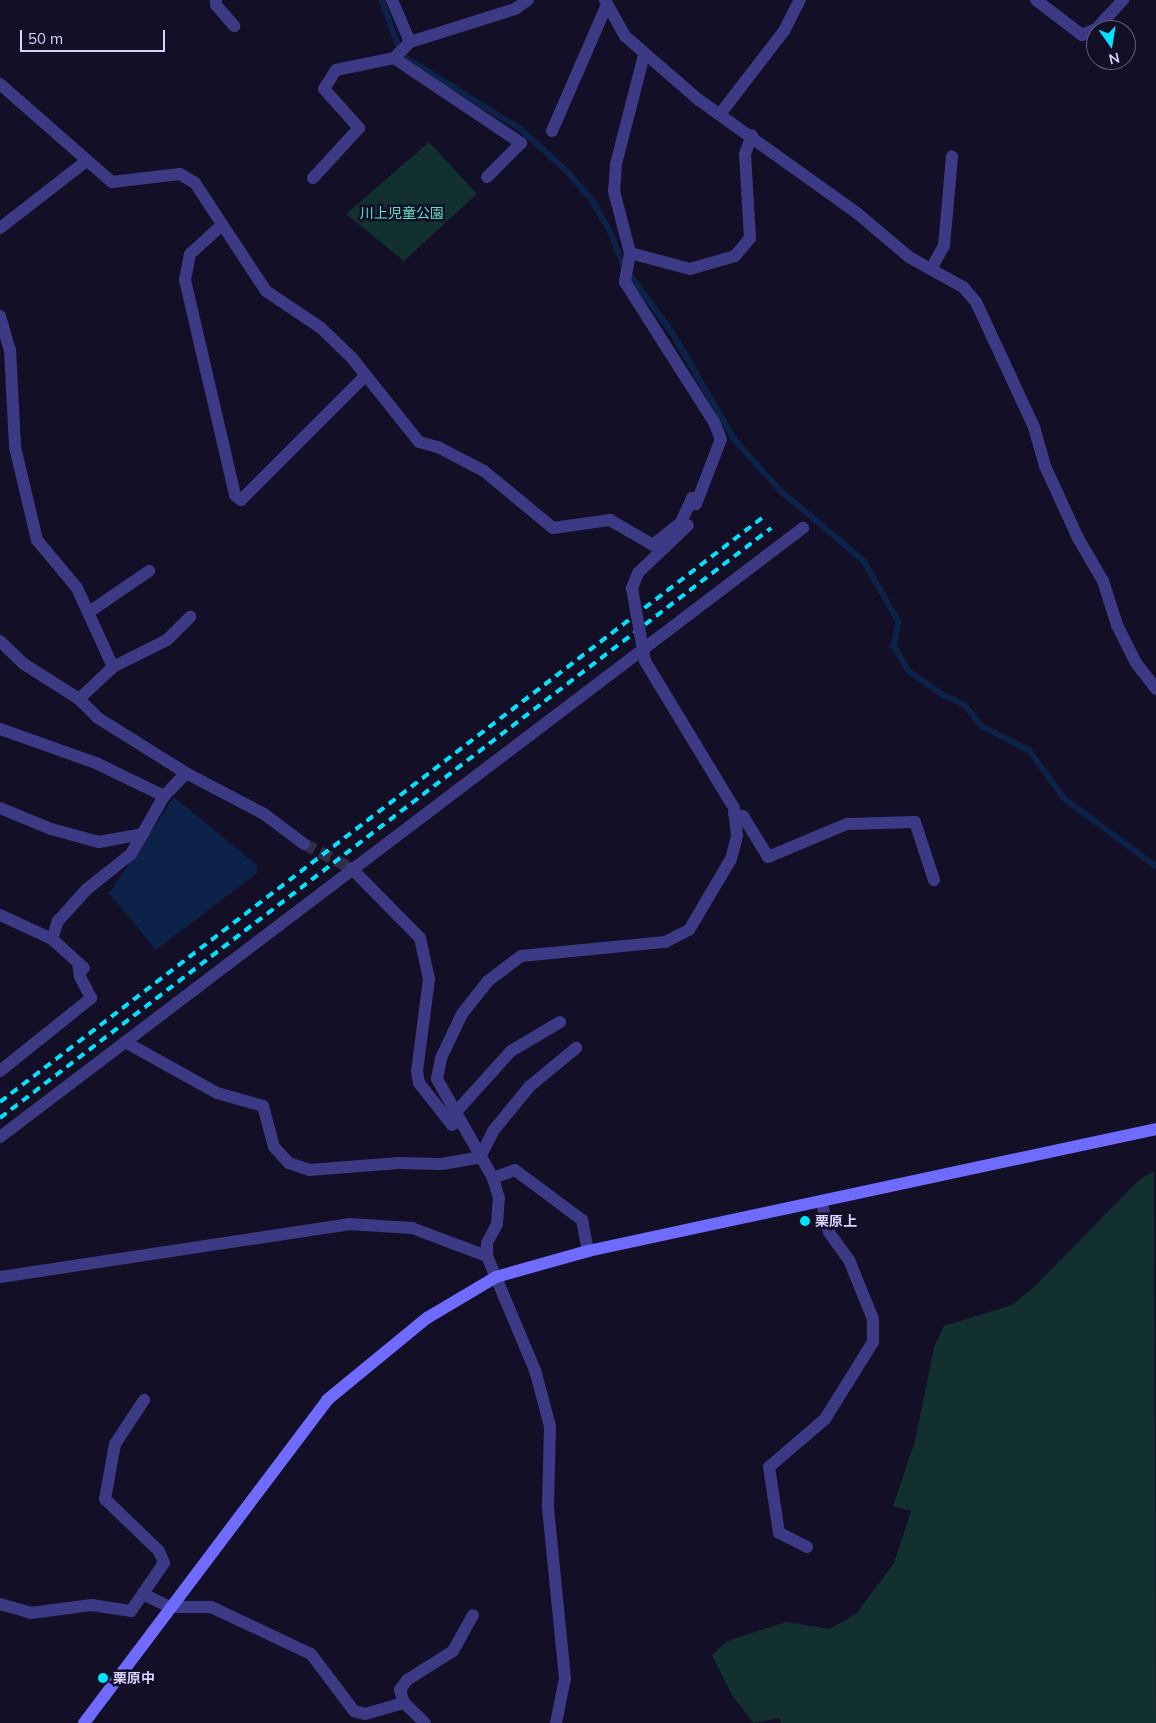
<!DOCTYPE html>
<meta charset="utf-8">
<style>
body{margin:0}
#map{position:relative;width:1156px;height:1723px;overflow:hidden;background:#130f26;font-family:Mulish,"Noto Sans JP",sans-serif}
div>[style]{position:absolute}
.green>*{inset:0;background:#12302f}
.water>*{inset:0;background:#0c2248}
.stream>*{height:5.5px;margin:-2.75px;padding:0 2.75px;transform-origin:2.75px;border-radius:2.75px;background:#0c2248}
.street-tunnel>*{height:12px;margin-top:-6px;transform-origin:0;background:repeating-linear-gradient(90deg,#312d47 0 12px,transparent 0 18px)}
.street>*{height:12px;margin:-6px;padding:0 6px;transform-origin:6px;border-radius:6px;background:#3d3a85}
.secondary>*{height:12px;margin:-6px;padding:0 6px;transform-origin:6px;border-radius:6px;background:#6f6bff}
.rail>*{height:4px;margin-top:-2px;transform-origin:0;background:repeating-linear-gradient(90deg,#00e5ff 0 8px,transparent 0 14px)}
.street-bridge>*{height:12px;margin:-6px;padding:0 6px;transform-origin:6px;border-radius:6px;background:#3d3a85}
.dots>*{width:14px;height:14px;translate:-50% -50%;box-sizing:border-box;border:2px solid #130f26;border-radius:50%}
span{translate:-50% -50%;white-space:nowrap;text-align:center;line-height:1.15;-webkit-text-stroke:5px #130f26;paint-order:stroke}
.park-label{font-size:14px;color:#5fe0c0}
.poi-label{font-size:14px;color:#d9d4ff;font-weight:700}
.left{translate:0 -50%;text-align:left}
.north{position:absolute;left:1086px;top:20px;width:50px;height:50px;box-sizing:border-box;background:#130f26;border:1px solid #625e7d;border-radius:50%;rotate:167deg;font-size:14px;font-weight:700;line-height:20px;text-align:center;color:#d9d4ff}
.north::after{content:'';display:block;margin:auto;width:18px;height:22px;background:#00e5ff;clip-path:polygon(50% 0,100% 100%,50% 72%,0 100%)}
.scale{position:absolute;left:20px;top:30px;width:145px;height:22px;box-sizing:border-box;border:2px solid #d9d4ff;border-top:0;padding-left:6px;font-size:15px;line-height:18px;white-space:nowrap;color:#d9d4ff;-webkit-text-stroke:4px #130f26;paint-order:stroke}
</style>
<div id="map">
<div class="green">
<i style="clip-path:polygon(429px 142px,477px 194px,404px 261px,346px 214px)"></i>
<i style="clip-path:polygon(1154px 1171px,1156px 1723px,781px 1723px,779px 1718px,753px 1723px,732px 1695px,712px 1655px,727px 1641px,786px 1622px,830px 1629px,856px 1614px,894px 1563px,911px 1511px,893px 1506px,915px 1441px,934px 1347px,944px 1326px,1012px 1305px,1032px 1289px,1140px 1179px)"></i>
</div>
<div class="water">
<i style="clip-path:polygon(174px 797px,257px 865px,257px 873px,156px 950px,109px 893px)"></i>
</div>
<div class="stream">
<i style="left:382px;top:0;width:59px;rotate:70deg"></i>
<i style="left:402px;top:55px;width:140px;rotate:31.9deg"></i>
<i style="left:521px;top:129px;width:64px;rotate:42.5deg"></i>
<i style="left:568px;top:172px;width:38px;rotate:49deg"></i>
<i style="left:593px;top:201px;width:34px;rotate:60deg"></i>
<i style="left:610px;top:230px;width:39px;rotate:69deg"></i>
<i style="left:624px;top:266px;width:82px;rotate:54deg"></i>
<i style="left:672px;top:332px;width:125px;rotate:59.7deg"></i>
<i style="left:735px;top:440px;width:69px;rotate:48deg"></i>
<i style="left:781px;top:491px;width:109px;rotate:40.1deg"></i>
<i style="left:864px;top:561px;width:70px;rotate:60.2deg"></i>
<i style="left:899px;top:622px;width:25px;rotate:102deg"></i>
<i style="left:894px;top:646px;width:29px;rotate:59deg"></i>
<i style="left:909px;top:671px;width:40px;rotate:34.9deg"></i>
<i style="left:942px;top:694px;width:25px;rotate:26deg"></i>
<i style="left:965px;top:705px;width:27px;rotate:51deg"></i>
<i style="left:982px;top:726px;width:53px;rotate:27.1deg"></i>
<i style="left:1029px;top:750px;width:61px;rotate:53.7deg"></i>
<i style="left:1065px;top:799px;width:113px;rotate:36.4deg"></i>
</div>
<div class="street-tunnel">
<i style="left:304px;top:844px;width:53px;rotate:27.1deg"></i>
</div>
<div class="street">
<i style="left:216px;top:0;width:5px;rotate:90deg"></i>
<i style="left:216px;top:5px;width:28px;rotate:49deg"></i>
<i style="left:392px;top:0;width:46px;rotate:66.8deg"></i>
<i style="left:605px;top:0;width:41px;rotate:60.9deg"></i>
<i style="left:625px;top:36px;width:98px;rotate:40.9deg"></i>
<i style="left:699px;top:100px;width:194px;rotate:35.6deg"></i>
<i style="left:857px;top:213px;width:68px;rotate:40.2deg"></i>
<i style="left:909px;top:257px;width:62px;rotate:29.1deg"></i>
<i style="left:963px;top:287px;width:20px;rotate:49deg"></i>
<i style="left:976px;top:302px;width:138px;rotate:65.1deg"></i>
<i style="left:1034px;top:427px;width:41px;rotate:74.2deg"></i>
<i style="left:1045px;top:466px;width:79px;rotate:65.4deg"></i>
<i style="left:1078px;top:538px;width:50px;rotate:59.8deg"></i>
<i style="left:1103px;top:581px;width:46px;rotate:72.3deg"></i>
<i style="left:1117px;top:625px;width:42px;rotate:63.4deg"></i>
<i style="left:1136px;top:663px;width:33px;rotate:52deg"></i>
<i style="left:1036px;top:0;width:58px;rotate:37.3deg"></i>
<i style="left:1082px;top:35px;width:15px;rotate:-23deg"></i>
<i style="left:1096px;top:29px;width:40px;rotate:-47deg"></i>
<i style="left:644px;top:55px;width:113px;rotate:104.4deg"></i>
<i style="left:616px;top:164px;width:27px;rotate:94deg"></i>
<i style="left:614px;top:191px;width:64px;rotate:75.5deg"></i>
<i style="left:630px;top:253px;width:29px;rotate:100deg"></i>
<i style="left:625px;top:282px;width:166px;rotate:57.6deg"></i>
<i style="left:714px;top:422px;width:18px;rotate:68deg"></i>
<i style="left:721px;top:439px;width:70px;rotate:111deg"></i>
<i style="left:394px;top:58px;width:153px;rotate:33.8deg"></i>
<i style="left:521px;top:143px;width:48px;rotate:135deg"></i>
<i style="left:0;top:84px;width:149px;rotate:41.2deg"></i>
<i style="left:112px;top:182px;width:68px;rotate:-6.7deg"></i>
<i style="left:180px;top:174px;width:17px;rotate:31deg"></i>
<i style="left:195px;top:183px;width:129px;rotate:56.7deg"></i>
<i style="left:266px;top:291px;width:66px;rotate:33.9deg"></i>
<i style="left:321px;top:328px;width:43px;rotate:44.1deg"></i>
<i style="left:352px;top:358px;width:107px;rotate:51.4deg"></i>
<i style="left:419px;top:442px;width:20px;rotate:15deg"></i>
<i style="left:438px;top:447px;width:52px;rotate:27.6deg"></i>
<i style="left:484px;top:471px;width:89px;rotate:39.6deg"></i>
<i style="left:553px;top:528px;width:58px;rotate:-8deg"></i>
<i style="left:610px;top:520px;width:50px;rotate:30.2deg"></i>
<i style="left:653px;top:545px;width:36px;rotate:-39deg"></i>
<i style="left:681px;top:522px;width:26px;rotate:-65deg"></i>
<i style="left:692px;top:498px;width:6px"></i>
<i style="left:720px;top:114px;width:105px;rotate:-52.4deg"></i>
<i style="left:784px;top:31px;width:35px;rotate:-63deg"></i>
<i style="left:552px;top:131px;width:135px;rotate:-66.5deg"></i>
<i style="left:313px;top:178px;width:68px;rotate:-47.4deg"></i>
<i style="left:359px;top:128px;width:52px;rotate:-131.9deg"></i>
<i style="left:324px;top:89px;width:22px;rotate:-58deg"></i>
<i style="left:336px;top:70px;width:59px;rotate:-11.7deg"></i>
<i style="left:394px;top:58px;width:23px;rotate:-45deg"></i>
<i style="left:410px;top:42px;width:110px;rotate:-17.4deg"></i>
<i style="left:515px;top:9px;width:16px;rotate:-35deg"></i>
<i style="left:222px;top:225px;width:43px;rotate:137.8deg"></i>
<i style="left:190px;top:254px;width:26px;rotate:101deg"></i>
<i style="left:185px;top:280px;width:221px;rotate:76.9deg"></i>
<i style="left:235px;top:495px;width:8px;rotate:40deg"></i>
<i style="left:241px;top:500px;width:173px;rotate:-45deg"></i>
<i style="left:0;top:228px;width:108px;rotate:-37.8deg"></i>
<i style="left:630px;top:253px;width:62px;rotate:14.9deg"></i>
<i style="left:690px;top:269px;width:47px;rotate:-16.1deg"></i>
<i style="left:735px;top:256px;width:23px;rotate:-50deg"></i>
<i style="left:750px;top:238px;width:84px;rotate:-93.4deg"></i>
<i style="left:745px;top:154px;width:20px;rotate:-70deg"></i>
<i style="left:931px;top:269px;width:26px;rotate:-61deg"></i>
<i style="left:944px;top:246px;width:90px;rotate:-84.9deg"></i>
<i style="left:0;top:316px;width:35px;rotate:74deg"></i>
<i style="left:10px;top:350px;width:97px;rotate:87deg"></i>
<i style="left:15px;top:447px;width:96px;rotate:76.7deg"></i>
<i style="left:37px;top:540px;width:62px;rotate:50.2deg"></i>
<i style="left:77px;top:588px;width:87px;rotate:65.5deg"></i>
<i style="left:632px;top:588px;width:16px;rotate:-68deg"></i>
<i style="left:638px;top:573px;width:69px;rotate:-43.8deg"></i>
<i style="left:89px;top:612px;width:73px;rotate:-34.3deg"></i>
<i style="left:0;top:641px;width:33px;rotate:44deg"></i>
<i style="left:24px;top:664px;width:65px;rotate:32.5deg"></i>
<i style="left:79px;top:699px;width:27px;rotate:45deg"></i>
<i style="left:98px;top:718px;width:104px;rotate:32deg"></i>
<i style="left:186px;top:773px;width:88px;rotate:27.7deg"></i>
<i style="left:264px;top:814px;width:50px;rotate:36.9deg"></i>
<i style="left:79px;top:699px;width:47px;rotate:-43.3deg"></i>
<i style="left:113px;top:667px;width:60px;rotate:-26.6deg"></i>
<i style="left:167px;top:640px;width:33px;rotate:-45deg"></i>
<i style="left:0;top:729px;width:102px;rotate:19.5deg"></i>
<i style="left:96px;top:763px;width:76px;rotate:25.9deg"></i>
<i style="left:0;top:808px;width:55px;rotate:22.4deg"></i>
<i style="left:51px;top:829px;width:50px;rotate:15.2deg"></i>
<i style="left:99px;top:842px;width:45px;rotate:-10.3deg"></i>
<i style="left:734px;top:814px;width:9px;rotate:13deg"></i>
<i style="left:743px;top:816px;width:48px;rotate:58.6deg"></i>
<i style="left:768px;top:857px;width:86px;rotate:-22.7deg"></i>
<i style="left:847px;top:824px;width:68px;rotate:-1.7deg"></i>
<i style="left:915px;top:822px;width:61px;rotate:71.9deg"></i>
<i style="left:351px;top:868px;width:98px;rotate:45.4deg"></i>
<i style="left:420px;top:938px;width:42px;rotate:77.6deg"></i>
<i style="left:429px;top:979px;width:93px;rotate:97.4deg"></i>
<i style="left:417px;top:1071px;width:12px;rotate:81deg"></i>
<i style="left:419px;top:1083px;width:53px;rotate:51.8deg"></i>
<i style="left:452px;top:1125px;width:9px;rotate:-36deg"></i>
<i style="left:0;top:915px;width:57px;rotate:24.8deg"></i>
<i style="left:52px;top:939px;width:43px;rotate:42.2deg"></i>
<i style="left:52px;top:939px;width:19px;rotate:-72deg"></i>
<i style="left:58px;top:921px;width:43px;rotate:-47.8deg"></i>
<i style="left:87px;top:889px;width:56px;rotate:-38.5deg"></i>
<i style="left:131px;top:854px;width:67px;rotate:-60.4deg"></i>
<i style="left:164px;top:796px;width:32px;rotate:-46deg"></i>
<i style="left:127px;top:1043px;width:103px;rotate:29.1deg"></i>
<i style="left:217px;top:1093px;width:48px;rotate:15.8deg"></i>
<i style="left:263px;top:1106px;width:42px;rotate:75deg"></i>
<i style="left:274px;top:1147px;width:22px;rotate:47deg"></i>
<i style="left:289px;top:1163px;width:21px;rotate:19deg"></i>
<i style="left:309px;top:1170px;width:90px;rotate:-4.4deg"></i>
<i style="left:399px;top:1163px;width:43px;rotate:1.3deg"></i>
<i style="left:442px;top:1164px;width:39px;rotate:-10deg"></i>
<i style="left:480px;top:1157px;width:29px;rotate:-63deg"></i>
<i style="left:493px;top:1131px;width:58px;rotate:-50.6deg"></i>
<i style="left:530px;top:1086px;width:60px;rotate:-39.6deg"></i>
<i style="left:0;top:1071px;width:117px;rotate:-38.7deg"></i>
<i style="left:91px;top:998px;width:25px;rotate:-117deg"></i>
<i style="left:80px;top:976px;width:13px;rotate:-99deg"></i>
<i style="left:455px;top:1113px;width:84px;rotate:-47.9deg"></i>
<i style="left:511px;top:1051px;width:57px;rotate:-30.6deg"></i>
<i style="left:0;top:1137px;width:1008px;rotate:-37.18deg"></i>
<i style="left:493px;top:1178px;width:23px;rotate:-20deg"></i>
<i style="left:515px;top:1170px;width:84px;rotate:36.7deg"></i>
<i style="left:582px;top:1220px;width:32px;rotate:79deg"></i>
<i style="left:487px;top:1256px;width:13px;rotate:-90deg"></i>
<i style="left:487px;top:1243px;width:21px;rotate:-62deg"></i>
<i style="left:497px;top:1224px;width:26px;rotate:-86deg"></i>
<i style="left:499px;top:1198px;width:21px;rotate:-107deg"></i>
<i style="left:493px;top:1178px;width:114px;rotate:-119.5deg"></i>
<i style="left:437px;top:1079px;width:21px;rotate:-79deg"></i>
<i style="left:441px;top:1058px;width:49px;rotate:-64.5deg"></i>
<i style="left:462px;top:1014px;width:42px;rotate:-51.8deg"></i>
<i style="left:488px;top:981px;width:41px;rotate:-37.1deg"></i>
<i style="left:521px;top:956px;width:145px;rotate:-5.6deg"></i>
<i style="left:665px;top:942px;width:27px;rotate:-27deg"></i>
<i style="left:689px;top:930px;width:82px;rotate:-59.4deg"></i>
<i style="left:731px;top:859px;width:24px;rotate:-75deg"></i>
<i style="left:737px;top:836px;width:28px;rotate:-96deg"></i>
<i style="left:734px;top:808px;width:172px;rotate:-121.2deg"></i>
<i style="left:0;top:1277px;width:353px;rotate:-8.6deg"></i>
<i style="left:349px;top:1224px;width:63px;rotate:3.6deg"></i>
<i style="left:412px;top:1228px;width:80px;rotate:20.5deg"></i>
<i style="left:487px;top:1256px;width:124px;rotate:67.2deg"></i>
<i style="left:535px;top:1370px;width:58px;rotate:75deg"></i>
<i style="left:550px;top:1426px;width:82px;rotate:91.4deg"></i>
<i style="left:548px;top:1508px;width:171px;rotate:84.3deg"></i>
<i style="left:565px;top:1678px;width:46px;rotate:101.3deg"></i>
<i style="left:807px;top:1547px;width:31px;rotate:-153deg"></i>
<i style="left:779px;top:1533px;width:67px;rotate:-98.6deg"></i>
<i style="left:769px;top:1467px;width:74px;rotate:-40.6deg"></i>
<i style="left:825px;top:1419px;width:91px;rotate:-58.1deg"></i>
<i style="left:873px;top:1342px;width:23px;rotate:-90deg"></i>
<i style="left:873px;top:1319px;width:64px;rotate:-112.1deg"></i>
<i style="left:849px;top:1260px;width:34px;rotate:-126deg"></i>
<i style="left:829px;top:1232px;width:32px;rotate:-104deg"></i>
<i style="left:143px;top:1594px;width:30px;rotate:26deg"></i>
<i style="left:170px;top:1607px;width:41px"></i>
<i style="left:211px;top:1607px;width:110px;rotate:25.2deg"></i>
<i style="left:311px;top:1654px;width:71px;rotate:53deg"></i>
<i style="left:354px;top:1711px;width:11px;rotate:15deg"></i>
<i style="left:365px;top:1714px;width:41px;rotate:-15.8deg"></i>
<i style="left:0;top:1604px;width:32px;rotate:16deg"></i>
<i style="left:31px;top:1613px;width:61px;rotate:-7.6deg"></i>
<i style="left:91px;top:1605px;width:40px;rotate:8.5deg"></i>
<i style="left:131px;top:1611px;width:58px;rotate:-55.5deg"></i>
<i style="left:164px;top:1563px;width:13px;rotate:-113deg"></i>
<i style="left:159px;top:1551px;width:75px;rotate:-136.1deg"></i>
<i style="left:105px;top:1499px;width:56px;rotate:-79.7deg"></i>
<i style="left:115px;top:1444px;width:53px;rotate:-56.6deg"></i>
<i style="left:425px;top:1723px;width:29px;rotate:-136deg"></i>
<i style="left:404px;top:1703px;width:14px;rotate:-107deg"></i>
<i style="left:400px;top:1690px;width:12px;rotate:-55deg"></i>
<i style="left:407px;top:1680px;width:54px;rotate:-32.2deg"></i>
<i style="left:453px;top:1651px;width:41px;rotate:-60.9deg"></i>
</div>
<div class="secondary">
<i style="left:84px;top:1723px;width:404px;rotate:-53deg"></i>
<i style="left:327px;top:1400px;width:129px;rotate:-39.4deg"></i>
<i style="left:427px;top:1318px;width:80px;rotate:-30.7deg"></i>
<i style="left:496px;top:1277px;width:96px;rotate:-15.8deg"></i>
<i style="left:588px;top:1251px;width:581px;rotate:-12.12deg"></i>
</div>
<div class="rail">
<i style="left:0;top:1102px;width:960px;rotate:-37.47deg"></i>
<i style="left:0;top:1118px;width:971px;rotate:-37.42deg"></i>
</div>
<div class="street-bridge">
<i style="left:632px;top:588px;width:74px;rotate:79.9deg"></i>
</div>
<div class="dots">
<i style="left:805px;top:1221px;background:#00e5ff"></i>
<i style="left:103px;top:1678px;background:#00e5ff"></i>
</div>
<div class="park-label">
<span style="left:402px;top:213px">川上児童公園</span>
</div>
<div class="poi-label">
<span class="left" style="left:815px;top:1221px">栗原上</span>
<span class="left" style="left:113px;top:1678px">栗原中</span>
</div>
<div class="north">N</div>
<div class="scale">50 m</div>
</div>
